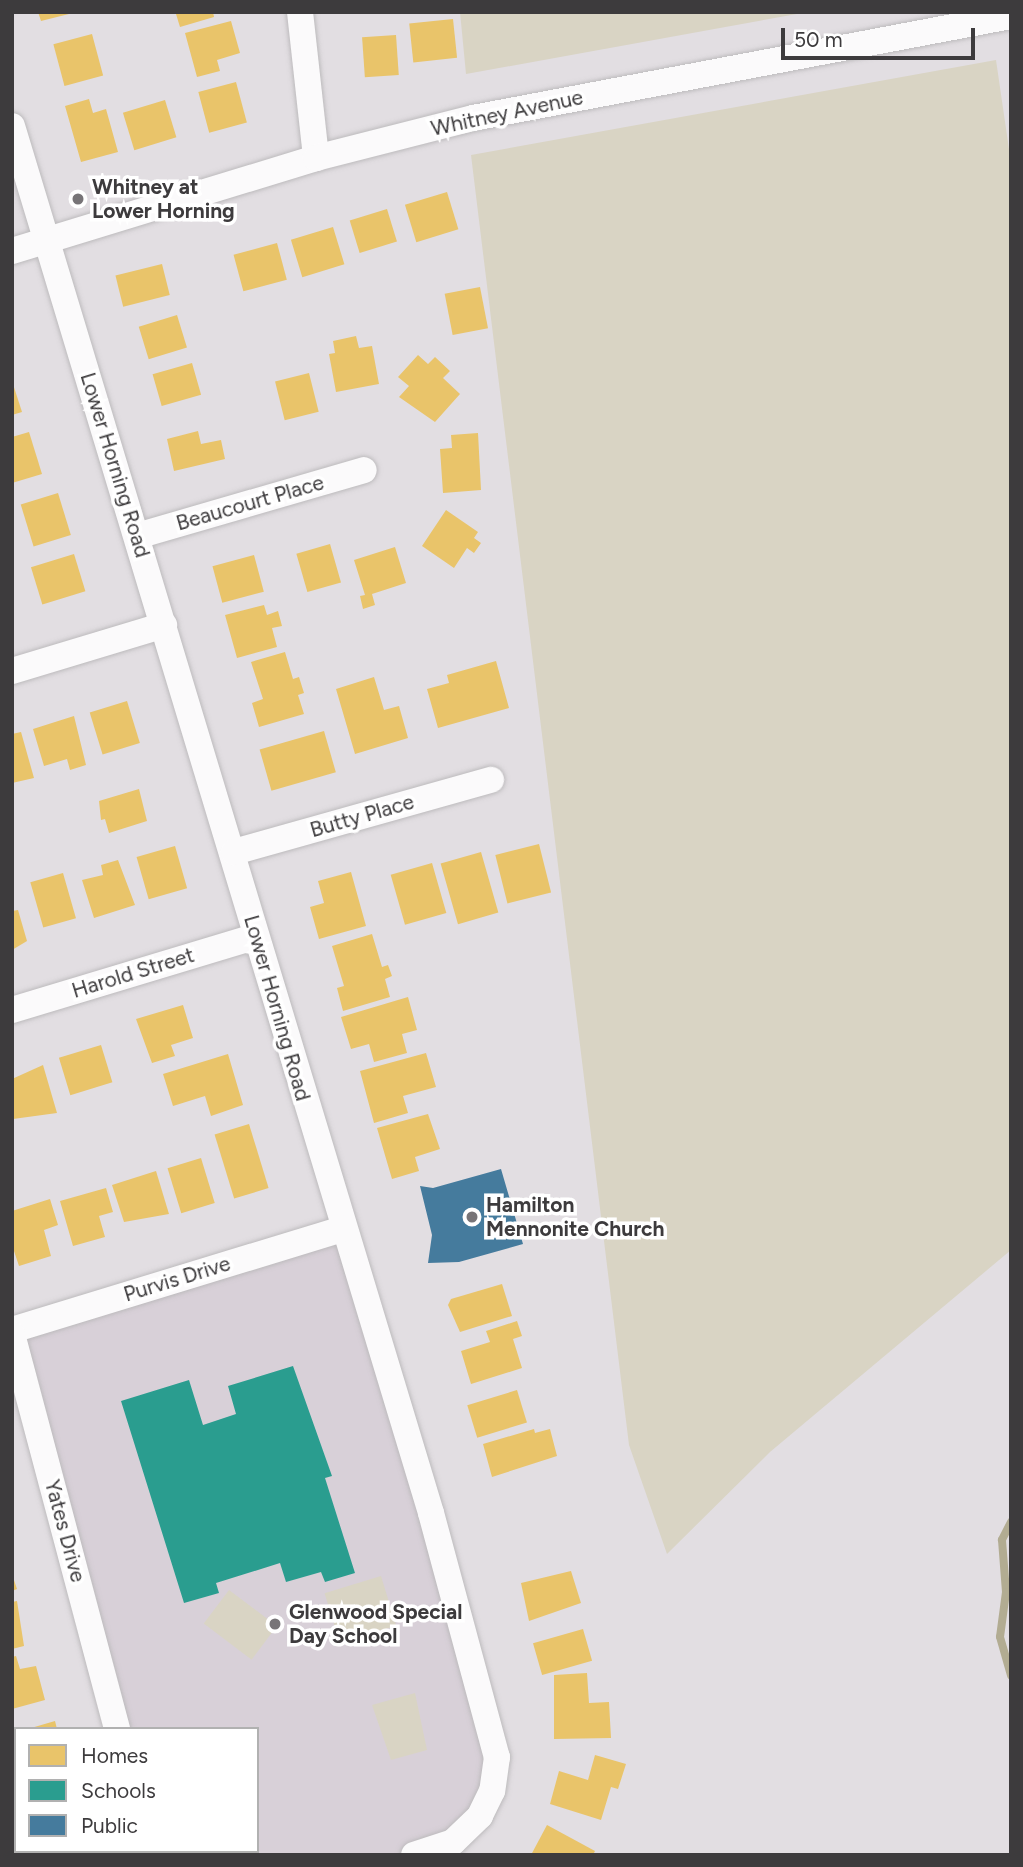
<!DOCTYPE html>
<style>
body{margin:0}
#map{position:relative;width:1023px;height:1867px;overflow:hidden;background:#e2dee2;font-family:Figtree,sans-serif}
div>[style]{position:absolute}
.built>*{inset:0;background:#d8d0d8}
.green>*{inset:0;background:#d9d4c4;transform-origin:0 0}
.homes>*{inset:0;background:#e9c46a;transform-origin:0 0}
.schools>*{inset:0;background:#2a9d8f}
.public>*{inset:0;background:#457b9d}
.stream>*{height:8px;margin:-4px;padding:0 4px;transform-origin:4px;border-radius:4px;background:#b2ac92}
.roads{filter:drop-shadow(0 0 2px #bdbbbd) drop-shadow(0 0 2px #bdbbbd)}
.minor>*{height:26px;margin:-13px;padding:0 13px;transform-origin:13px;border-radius:13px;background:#fbfafb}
.dots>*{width:19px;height:19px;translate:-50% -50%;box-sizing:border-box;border:4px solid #fff;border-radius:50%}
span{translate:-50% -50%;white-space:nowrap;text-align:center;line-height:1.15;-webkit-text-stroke:7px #fff;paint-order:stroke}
.street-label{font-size:21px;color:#3d3b3d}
.poi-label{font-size:21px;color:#3d3b3d;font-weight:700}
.left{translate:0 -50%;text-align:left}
.frame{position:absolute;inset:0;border:14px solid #3d3b3d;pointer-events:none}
.legend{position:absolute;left:14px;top:1727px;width:245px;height:126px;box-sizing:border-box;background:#fff;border:2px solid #b1b1b1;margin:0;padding:9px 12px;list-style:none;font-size:21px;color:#3d3b3d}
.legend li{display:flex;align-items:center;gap:14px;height:35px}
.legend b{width:35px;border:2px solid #b1b1b1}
.scale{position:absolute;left:781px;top:28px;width:194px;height:32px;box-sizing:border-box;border:4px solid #3d3b3d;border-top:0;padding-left:9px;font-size:21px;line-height:24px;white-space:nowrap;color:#3d3b3d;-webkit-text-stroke:5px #fff;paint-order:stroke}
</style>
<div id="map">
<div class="built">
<i style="clip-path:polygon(342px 1233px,494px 1757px,477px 1814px,405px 1855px,152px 1855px,152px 1851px,257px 1851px,257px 1729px,119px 1729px,14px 1332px)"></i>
</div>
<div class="green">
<i style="clip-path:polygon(460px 12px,808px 12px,466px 74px)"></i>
<i style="clip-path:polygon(996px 60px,1011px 163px,1011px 1250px,770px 1452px,667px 1554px,629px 1445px,471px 155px)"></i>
<i style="left:381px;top:1576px;width:52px;height:59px;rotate:73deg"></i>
<i style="left:229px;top:1590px;width:60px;height:42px;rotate:37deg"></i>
<i style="clip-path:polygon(415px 1693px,427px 1750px,391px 1760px,372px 1705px)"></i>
</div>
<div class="homes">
<i style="clip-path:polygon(38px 12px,73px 12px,73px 13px,41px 21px)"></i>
<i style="clip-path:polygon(213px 12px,214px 17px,180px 27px,176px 14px)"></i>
<i style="left:453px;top:19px;width:39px;height:44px;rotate:84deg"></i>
<i style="clip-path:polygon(231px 21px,240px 53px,217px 60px,220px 71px,197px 77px,185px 33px)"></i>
<i style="left:92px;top:34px;width:43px;height:40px;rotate:75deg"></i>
<i style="left:396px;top:35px;width:40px;height:34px;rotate:86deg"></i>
<i style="left:236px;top:82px;width:42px;height:39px;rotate:75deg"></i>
<i style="clip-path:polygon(89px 99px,93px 113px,106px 109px,118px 152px,81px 162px,65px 106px)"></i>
<i style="left:165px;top:100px;width:39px;height:44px;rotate:73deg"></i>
<i style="left:447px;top:192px;width:39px;height:44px;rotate:73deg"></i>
<i style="left:387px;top:209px;width:34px;height:39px;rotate:73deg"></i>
<i style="left:333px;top:227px;width:39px;height:44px;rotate:73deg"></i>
<i style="left:277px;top:243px;width:38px;height:45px;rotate:75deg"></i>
<i style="left:162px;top:264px;width:32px;height:48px;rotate:76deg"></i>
<i style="left:480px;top:287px;width:42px;height:36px;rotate:79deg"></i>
<i style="left:177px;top:315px;width:34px;height:40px;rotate:73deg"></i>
<i style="clip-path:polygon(356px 336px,359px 348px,372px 346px,379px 384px,336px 392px,329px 354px,335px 353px,333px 341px)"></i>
<i style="clip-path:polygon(418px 355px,428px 364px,435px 357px,450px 371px,443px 378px,460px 394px,435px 422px,399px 397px,409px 386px,398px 377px)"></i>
<i style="left:192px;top:363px;width:33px;height:41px;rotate:74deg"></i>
<i style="left:309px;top:373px;width:40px;height:35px;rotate:76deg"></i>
<i style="clip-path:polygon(12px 381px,22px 412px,12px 415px)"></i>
<i style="clip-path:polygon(198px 431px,201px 444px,221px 440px,225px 459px,174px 471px,167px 439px)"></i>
<i style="clip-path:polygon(29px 432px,42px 474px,12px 483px,12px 437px)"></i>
<i style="clip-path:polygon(478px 433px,481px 490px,443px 493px,440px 449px,452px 448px,451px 435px)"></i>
<i style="left:58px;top:493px;width:44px;height:39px;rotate:73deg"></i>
<i style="clip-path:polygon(446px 510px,478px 532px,474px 538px,481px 543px,474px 553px,467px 548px,454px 568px,422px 546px)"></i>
<i style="left:330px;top:544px;width:40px;height:35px;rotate:74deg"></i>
<i style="clip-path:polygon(395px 547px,406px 583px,372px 594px,375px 605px,363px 609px,360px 596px,365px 595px,354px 560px)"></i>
<i style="left:74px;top:554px;width:39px;height:45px;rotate:73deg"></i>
<i style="left:254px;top:555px;width:38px;height:43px;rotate:75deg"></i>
<i style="clip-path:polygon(264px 605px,267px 615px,278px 611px,282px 626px,272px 628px,277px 647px,237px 658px,225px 615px)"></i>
<i style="clip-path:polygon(285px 652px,293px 679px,299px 677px,304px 693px,298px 695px,304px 714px,259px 727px,252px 703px,263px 699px,251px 662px)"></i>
<i style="clip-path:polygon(496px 661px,509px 708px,438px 728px,427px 689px,449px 683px,447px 675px)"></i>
<i style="clip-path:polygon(374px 677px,384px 710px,399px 706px,408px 738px,355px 754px,336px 689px)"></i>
<i style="left:127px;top:701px;width:44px;height:39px;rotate:73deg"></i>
<i style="clip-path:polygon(74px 716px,86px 765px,70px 770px,67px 759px,44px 766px,33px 729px)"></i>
<i style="left:324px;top:731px;width:43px;height:67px;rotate:74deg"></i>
<i style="clip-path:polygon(21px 732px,34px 778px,12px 783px,12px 734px)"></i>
<i style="clip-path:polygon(139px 789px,147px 821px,109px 833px,105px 819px,101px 820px,99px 801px)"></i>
<i style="left:539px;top:844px;width:50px;height:45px;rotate:76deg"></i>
<i style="left:175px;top:846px;width:44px;height:40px;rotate:74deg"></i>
<i style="left:481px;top:852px;width:63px;height:42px;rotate:74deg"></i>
<i style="clip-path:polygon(118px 860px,135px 905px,94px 918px,82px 880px,103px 875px,101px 865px)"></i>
<i style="left:432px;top:863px;width:52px;height:43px;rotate:74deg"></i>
<i style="clip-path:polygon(351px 872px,366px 926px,319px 939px,310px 907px,324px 903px,318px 881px)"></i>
<i style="left:63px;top:873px;width:47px;height:34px;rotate:74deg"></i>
<i style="clip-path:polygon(18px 910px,27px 941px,12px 950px,12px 911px)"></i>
<i style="clip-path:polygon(372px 934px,382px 967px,388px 965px,392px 976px,385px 979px,390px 997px,343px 1011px,337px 988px,344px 986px,332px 946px)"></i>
<i style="clip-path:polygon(408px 997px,417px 1030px,402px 1034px,407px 1053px,374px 1062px,369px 1044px,351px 1049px,341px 1017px)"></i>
<i style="clip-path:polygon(183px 1005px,193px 1038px,171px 1045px,175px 1056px,152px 1063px,136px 1019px)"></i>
<i style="left:101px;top:1045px;width:39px;height:44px;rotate:73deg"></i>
<i style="clip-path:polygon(426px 1053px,436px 1087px,403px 1096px,408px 1113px,374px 1123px,360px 1071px)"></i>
<i style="clip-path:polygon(228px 1054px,243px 1105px,211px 1116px,205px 1096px,173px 1106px,163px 1074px)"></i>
<i style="clip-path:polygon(43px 1065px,57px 1113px,13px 1119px,12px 1079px)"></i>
<i style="clip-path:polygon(428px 1114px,440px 1149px,415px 1157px,419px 1171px,392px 1179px,377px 1128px)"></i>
<i style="left:249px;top:1124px;width:67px;height:36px;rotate:73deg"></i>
<i style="left:201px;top:1158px;width:47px;height:35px;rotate:73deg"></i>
<i style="clip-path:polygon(156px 1171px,169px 1214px,124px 1222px,112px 1185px)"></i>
<i style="clip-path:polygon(106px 1188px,113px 1212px,99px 1216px,105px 1237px,73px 1246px,60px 1201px)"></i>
<i style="clip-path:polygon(50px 1199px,58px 1225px,44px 1230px,51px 1256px,19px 1266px,12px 1245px,12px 1211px)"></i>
<i style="clip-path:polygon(502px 1284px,512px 1316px,460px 1332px,448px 1305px,451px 1299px)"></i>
<i style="clip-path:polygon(517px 1321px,522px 1336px,513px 1339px,522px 1368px,471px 1384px,461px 1351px,490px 1342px,486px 1331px)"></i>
<i style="left:517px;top:1390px;width:34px;height:52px;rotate:73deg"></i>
<i style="clip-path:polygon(534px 1429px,535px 1433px,550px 1429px,557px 1456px,492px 1477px,483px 1444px)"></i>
<i style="clip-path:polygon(571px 1571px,581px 1603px,529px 1621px,521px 1583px)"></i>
<i style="clip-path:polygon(12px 1574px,17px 1589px,12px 1591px)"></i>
<i style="clip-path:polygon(17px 1601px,24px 1646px,12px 1649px,12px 1602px)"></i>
<i style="left:583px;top:1629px;width:33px;height:52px;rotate:74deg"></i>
<i style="clip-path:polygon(16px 1656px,20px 1669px,36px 1666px,45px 1700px,12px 1709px,12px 1657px)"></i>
<i style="clip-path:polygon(587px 1673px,589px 1703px,609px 1702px,611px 1738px,554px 1739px,554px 1675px)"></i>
<i style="clip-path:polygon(55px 1721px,57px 1729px,31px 1729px,31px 1728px)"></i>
<i style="clip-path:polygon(16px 1732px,16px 1769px,15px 1770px,12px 1733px)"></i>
<i style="clip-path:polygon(595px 1755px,626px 1764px,618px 1789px,611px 1787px,601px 1820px,550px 1804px,559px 1771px,588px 1780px)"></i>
<i style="clip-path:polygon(547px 1825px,595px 1851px,593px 1855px,531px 1855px)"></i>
<i style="left:36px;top:1851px;width:49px;height:4px"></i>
</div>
<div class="schools">
<i style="clip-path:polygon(293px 1366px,332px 1476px,325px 1478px,355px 1573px,325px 1582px,321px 1572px,286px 1582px,280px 1563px,216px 1583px,219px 1593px,184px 1603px,121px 1401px,189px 1380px,203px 1425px,236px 1414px,228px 1386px)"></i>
</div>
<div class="public">
<i style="clip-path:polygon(501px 1169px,523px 1244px,459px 1262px,428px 1263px,432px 1235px,420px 1186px,433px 1188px)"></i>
</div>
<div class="stream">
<i style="left:1011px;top:1522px;width:20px;rotate:117deg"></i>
<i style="left:1002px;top:1540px;width:52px;rotate:85.6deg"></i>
<i style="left:1006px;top:1592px;width:45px;rotate:97.6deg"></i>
<i style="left:1000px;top:1637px;width:40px;rotate:74deg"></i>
</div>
<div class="roads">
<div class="minor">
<i style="left:300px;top:12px;width:147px;rotate:83.7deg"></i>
<i style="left:12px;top:126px;width:1449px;rotate:73.19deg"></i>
<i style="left:431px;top:1513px;width:253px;rotate:74.9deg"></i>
<i style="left:497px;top:1757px;width:34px;rotate:98deg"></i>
<i style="left:492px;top:1791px;width:28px;rotate:116deg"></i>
<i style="left:480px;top:1816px;width:37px;rotate:136deg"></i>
<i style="left:453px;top:1842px;width:41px;rotate:161.6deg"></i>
<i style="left:12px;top:251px;width:318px;rotate:-17deg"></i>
<i style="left:316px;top:158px;width:162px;rotate:-14.3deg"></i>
<i style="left:473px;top:118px;width:548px;rotate:-10.74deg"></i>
<i style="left:137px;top:536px;width:236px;rotate:-16.2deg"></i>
<i style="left:12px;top:671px;width:159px;rotate:-16.8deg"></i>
<i style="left:234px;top:852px;width:267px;rotate:-15.7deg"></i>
<i style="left:12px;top:1010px;width:253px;rotate:-16.8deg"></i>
<i style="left:12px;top:1330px;width:346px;rotate:-17deg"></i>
<i style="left:12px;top:1334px;width:409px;rotate:75.1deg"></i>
<i style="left:149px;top:1851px;width:4px;rotate:76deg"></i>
</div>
</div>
<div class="dots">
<i style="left:78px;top:199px;background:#777477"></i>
<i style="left:472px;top:1217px;background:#777477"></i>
<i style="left:275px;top:1624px;background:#777477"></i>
</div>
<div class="street-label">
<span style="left:507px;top:113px;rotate:-12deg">Whitney Avenue</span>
<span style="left:115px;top:465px;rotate:73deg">Lower Horning Road</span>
<span style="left:250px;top:503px;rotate:-16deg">Beaucourt Place</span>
<span style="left:362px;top:816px;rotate:-16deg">Butty Place</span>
<span style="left:133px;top:973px;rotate:-17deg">Harold Street</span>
<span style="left:277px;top:1008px;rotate:74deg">Lower Horning Road</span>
<span style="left:177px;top:1279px;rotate:-17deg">Purvis Drive</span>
<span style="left:65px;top:1531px;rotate:75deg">Yates Drive</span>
</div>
<div class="poi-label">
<span class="left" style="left:92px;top:199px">Whitney at<br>Lower Horning</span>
<span class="left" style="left:486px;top:1217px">Hamilton<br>Mennonite Church</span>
<span class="left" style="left:289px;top:1624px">Glenwood Special<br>Day School</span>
</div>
<div class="frame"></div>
<ul class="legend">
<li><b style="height:19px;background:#e9c46a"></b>Homes</li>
<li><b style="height:19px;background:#2a9d8f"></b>Schools</li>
<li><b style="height:19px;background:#457b9d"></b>Public</li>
</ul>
<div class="scale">50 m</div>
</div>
